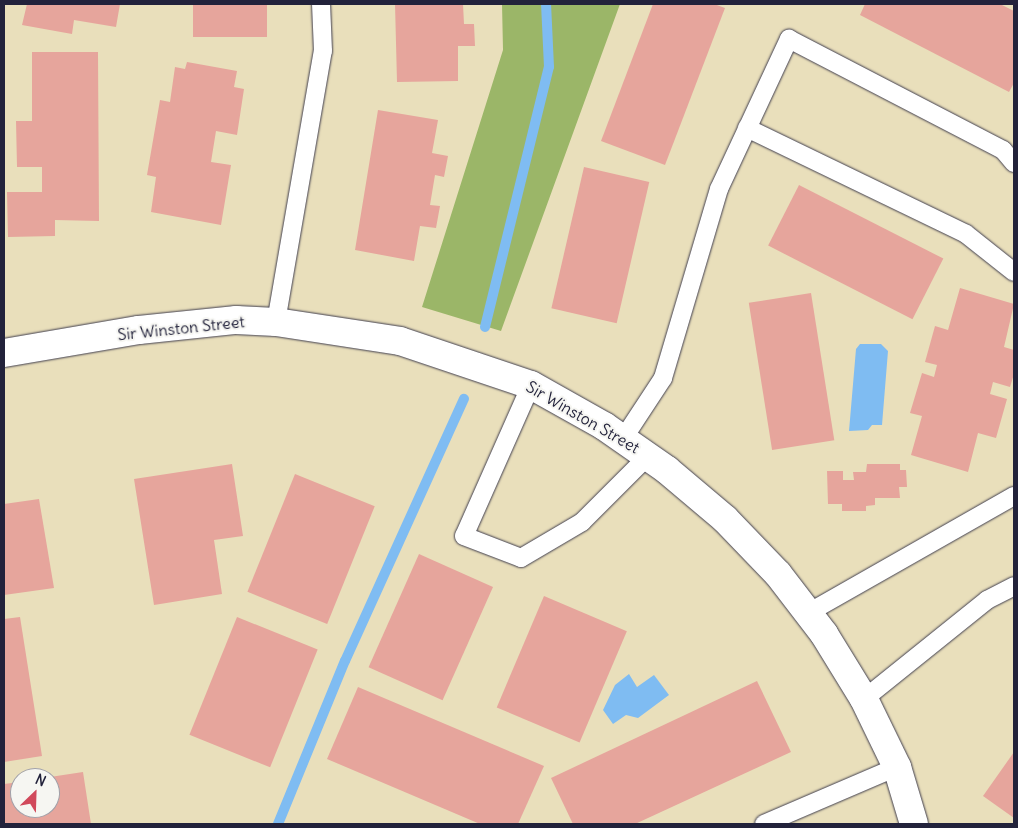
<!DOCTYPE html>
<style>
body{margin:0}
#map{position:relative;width:1018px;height:828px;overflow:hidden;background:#e9dfbb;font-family:Delius,sans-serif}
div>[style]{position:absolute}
.forest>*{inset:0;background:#9bb668}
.water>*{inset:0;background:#7fbcf2}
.stream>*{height:10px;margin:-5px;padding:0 5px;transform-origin:5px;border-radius:5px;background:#7fbcf2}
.building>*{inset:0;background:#e6a59c;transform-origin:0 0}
.roads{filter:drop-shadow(0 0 1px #403e4e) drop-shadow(0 0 1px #403e4e)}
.service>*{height:18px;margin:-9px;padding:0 9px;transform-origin:9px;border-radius:9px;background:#fff}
.tertiary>*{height:28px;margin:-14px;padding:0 14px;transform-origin:14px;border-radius:14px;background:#fff}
span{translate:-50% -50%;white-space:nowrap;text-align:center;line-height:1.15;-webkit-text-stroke:4px #f6f6f2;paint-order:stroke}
.street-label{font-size:16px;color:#22223b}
.frame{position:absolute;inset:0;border:5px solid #22223b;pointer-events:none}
.north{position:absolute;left:10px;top:768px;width:50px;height:50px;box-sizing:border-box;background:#f6f6f2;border:1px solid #a1a1a9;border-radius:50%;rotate:24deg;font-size:14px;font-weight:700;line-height:20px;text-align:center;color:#22223b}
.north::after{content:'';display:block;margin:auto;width:18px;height:22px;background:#d1495b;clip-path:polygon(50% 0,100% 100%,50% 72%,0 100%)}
</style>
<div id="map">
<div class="forest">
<i style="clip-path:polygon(502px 4px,620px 4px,501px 331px,422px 307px,503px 50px)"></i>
</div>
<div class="water">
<i style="clip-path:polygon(860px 344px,881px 344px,888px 351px,882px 425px,872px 425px,868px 430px,849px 431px,856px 349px)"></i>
<i style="clip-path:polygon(629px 674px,637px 687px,654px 675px,669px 695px,638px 718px,626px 715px,613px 724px,603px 710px,615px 685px)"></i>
</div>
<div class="stream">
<i style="left:485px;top:327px;width:268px;rotate:-76.2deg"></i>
<i style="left:549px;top:67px;width:63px;rotate:-92.7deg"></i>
<i style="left:278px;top:824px;width:176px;rotate:-67.7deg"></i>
<i style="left:345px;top:661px;width:288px;rotate:-65.6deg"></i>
</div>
<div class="building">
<i style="clip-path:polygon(27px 4px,120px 4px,116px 27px,74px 20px,72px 34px,22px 25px)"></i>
<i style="left:193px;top:4px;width:74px;height:33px"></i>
<i style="clip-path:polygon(395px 4px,463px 4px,464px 24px,474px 24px,475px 46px,458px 46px,458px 81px,397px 82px)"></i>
<i style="clip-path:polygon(653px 4px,714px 4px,725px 8px,665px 165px,601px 141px)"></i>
<i style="clip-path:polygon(865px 4px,1000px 4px,1014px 11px,1014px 83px,1009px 92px,860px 15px)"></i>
<i style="clip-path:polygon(32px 52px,98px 52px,99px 221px,55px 220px,55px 236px,8px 237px,7px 192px,42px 192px,42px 167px,17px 167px,16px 121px,32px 121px)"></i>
<i style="clip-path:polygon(187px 62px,237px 71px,234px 87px,244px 89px,237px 135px,216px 131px,211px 162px,231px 165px,221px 225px,151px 212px,156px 177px,147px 175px,160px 100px,170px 102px,175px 67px,185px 69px)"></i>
<i style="clip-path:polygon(378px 110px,438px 120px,432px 153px,448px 156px,444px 177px,435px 175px,430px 205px,440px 206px,436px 228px,420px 226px,414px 261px,355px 250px)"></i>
<i style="left:584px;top:167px;width:67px;height:145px;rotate:13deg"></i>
<i style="left:799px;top:185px;width:162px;height:68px;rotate:27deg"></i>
<i style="clip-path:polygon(960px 288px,1014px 304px,1004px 347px,1014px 350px,1014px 374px,1010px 387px,993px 382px,990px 394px,1007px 399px,996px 438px,978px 433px,968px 472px,911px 455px,922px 416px,910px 413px,922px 373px,934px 377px,937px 365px,925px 362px,935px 326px,948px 330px)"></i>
<i style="left:811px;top:293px;width:149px;height:63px;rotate:81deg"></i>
<i style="clip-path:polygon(232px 464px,243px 536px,214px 540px,222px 594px,154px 605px,134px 479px)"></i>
<i style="clip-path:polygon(867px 464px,900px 464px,900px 470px,906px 470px,907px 487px,899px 487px,900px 498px,875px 498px,875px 505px,866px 506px,866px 511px,842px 511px,842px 504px,828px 504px,827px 471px,843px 471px,843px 480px,854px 480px,853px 472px,866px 472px)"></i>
<i style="left:295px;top:474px;width:86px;height:127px;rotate:22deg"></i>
<i style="clip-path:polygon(39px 499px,54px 588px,4px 595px,4px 504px)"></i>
<i style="left:419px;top:554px;width:81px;height:124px;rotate:24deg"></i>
<i style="left:544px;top:596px;width:90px;height:121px;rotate:23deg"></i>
<i style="clip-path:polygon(20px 617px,42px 756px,4px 762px,4px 619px)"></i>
<i style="left:237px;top:617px;width:87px;height:127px;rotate:22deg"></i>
<i style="clip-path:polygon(757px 681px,791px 752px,635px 824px,573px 824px,551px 778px)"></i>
<i style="clip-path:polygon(358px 687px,544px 766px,518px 824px,480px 824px,327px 759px)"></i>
<i style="clip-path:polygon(1014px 752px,1014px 818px,983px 796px)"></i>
<i style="clip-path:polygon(83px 772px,91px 824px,4px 824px,4px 784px,20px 782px,20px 808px,50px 808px,50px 777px)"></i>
</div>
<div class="roads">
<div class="service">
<i style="left:747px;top:128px;width:243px;rotate:25.8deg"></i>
<i style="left:966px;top:234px;width:61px;rotate:38.4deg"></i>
<i style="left:276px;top:322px;width:275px;rotate:-80.2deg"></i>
<i style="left:323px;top:51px;width:47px;rotate:-92.4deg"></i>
<i style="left:531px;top:385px;width:165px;rotate:113.9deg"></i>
<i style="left:464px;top:536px;width:61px;rotate:21.1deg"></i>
<i style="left:521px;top:558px;width:71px;rotate:-30.5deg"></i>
<i style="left:582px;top:522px;width:93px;rotate:-45deg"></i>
<i style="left:623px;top:439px;width:73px;rotate:-56.7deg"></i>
<i style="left:663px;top:378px;width:197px;rotate:-73.5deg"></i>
<i style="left:719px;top:189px;width:166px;rotate:-65deg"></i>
<i style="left:789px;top:39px;width:241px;rotate:27.4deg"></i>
<i style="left:1003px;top:150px;width:17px;rotate:50deg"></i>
<i style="left:808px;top:613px;width:237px;rotate:-29.6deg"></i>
<i style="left:864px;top:699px;width:158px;rotate:-38.8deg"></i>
<i style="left:987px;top:600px;width:30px;rotate:-27deg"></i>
<i style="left:764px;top:824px;width:145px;rotate:-23.2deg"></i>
</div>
<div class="tertiary">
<i style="left:4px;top:353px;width:137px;rotate:-9.7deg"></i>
<i style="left:139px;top:330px;width:98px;rotate:-5.9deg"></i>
<i style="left:236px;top:320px;width:40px;rotate:2.9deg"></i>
<i style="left:276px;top:322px;width:125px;rotate:8.7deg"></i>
<i style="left:400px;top:341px;width:138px;rotate:18.6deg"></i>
<i style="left:531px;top:385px;width:84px;rotate:29.3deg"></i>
<i style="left:604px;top:426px;width:77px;rotate:34.9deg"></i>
<i style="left:667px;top:470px;width:76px;rotate:40.2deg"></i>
<i style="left:725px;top:519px;width:76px;rotate:46.1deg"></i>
<i style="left:778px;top:574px;width:76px;rotate:52.5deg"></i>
<i style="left:824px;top:634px;width:76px;rotate:58.4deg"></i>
<i style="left:864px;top:699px;width:76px;rotate:64.1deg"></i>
<i style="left:897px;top:767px;width:59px;rotate:73.4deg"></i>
</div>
</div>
<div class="street-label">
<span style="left:181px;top:328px;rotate:-6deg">Sir Winston Street</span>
<span style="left:583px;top:417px;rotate:30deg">Sir Winston Street</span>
</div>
<div class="frame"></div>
<div class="north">N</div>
</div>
